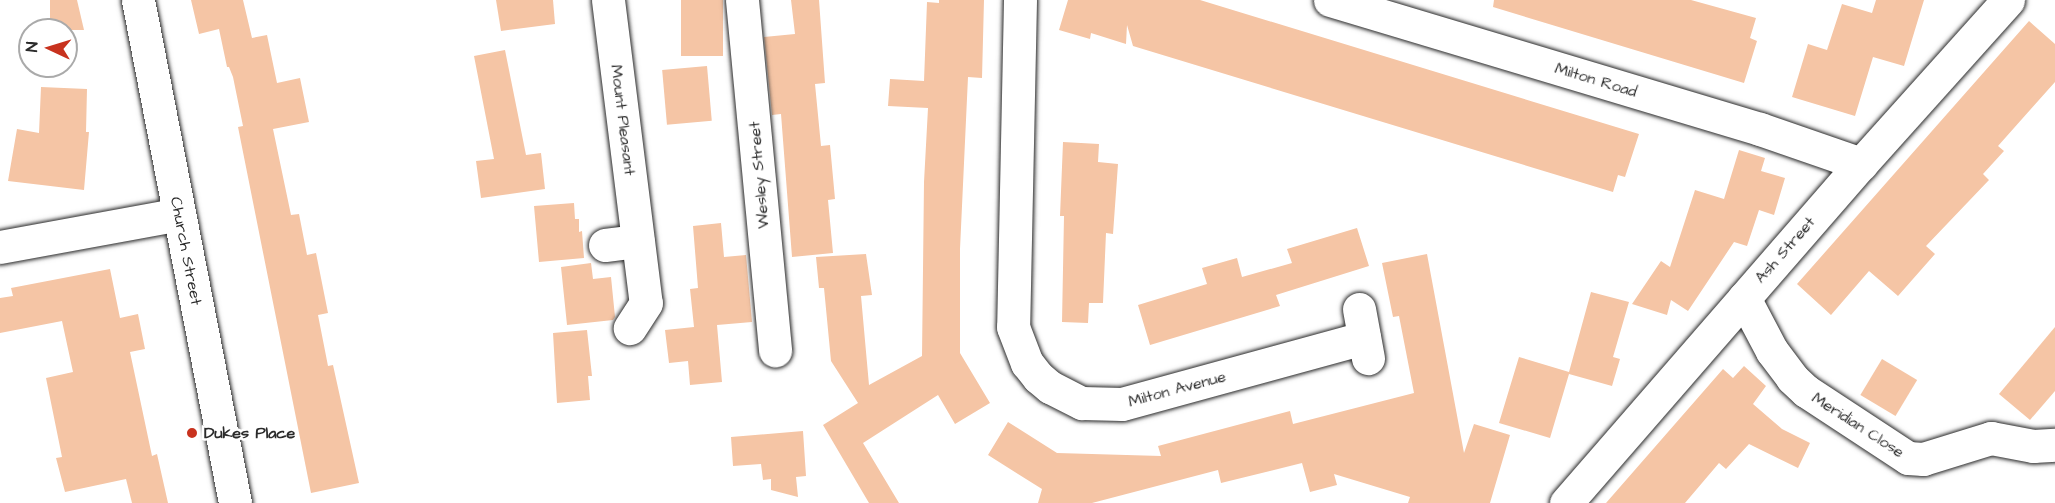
<!DOCTYPE html>
<style>
body{margin:0}
#map{position:relative;width:2055px;height:503px;overflow:hidden;background:#fff;font-family:"Architects Daughter",sans-serif}
div>[style]{position:absolute}
.building>*{inset:0;background:#f5c5a5;transform-origin:0 0}
.roads{filter:drop-shadow(0 0 2px #2b2b2b) drop-shadow(0 0 2px #2b2b2b)}
.street>*{height:33px;margin:-16.5px;padding:0 16.5px;transform-origin:16.5px;border-radius:16.5px;background:#fff}
.secondary>*{height:33px;margin:-16.5px;padding:0 16.5px;transform-origin:16.5px;border-radius:16.5px;background:#fff}
.dots>*{width:16px;height:16px;translate:-50% -50%;box-sizing:border-box;border:3px solid #fff;border-radius:50%}
span{translate:-50% -50%;white-space:nowrap;text-align:center;line-height:1.15;-webkit-text-stroke:5px #fff;paint-order:stroke}
.street-label{font-size:16px;color:#2b2b2b}
.poi-label{font-size:16px;color:#2b2b2b;font-weight:700}
.left{translate:0 -50%;text-align:left}
.north{position:absolute;left:18px;top:18px;width:60px;height:60px;box-sizing:border-box;background:#fff;border:2px solid #aaa;border-radius:50%;rotate:274deg;font-size:16px;font-weight:700;line-height:24px;text-align:center;color:#2b2b2b}
.north::after{content:'';display:block;margin:auto;width:21px;height:27px;background:#c8321e;clip-path:polygon(50% 0,100% 100%,50% 72%,0 100%)}
</style>
<div id="map">
<div class="building">
<i style="clip-path:polygon(50px 0,77px 0,84px 30px,50px 30px)"></i>
<i style="clip-path:polygon(191px 0,243px 0,252px 38px,267px 35px,277px 83px,300px 78px,309px 122px,273px 129px,291px 215px,299px 214px,307px 255px,316px 253px,328px 313px,318px 315px,328px 366px,333px 365px,359px 483px,311px 493px,238px 127px,243px 126px,233px 77px,229px 67px,227px 67px,219px 29px,199px 34px)"></i>
<i style="clip-path:polygon(496px 0,553px 0,555px 24px,501px 31px)"></i>
<i style="left:681px;top:0;width:42px;height:56px"></i>
<i style="clip-path:polygon(791px 0,819px 0,825px 83px,815px 84px,821px 146px,830px 145px,835px 199px,828px 200px,833px 253px,792px 257px,781px 114px,772px 115px,764px 37px,795px 34px)"></i>
<i style="clip-path:polygon(939px 0,984px 0,982px 78px,968px 77px,960px 249px,960px 353px,990px 403px,955px 424px,938px 395px,863px 443px,899px 503px,869px 503px,823px 425px,858px 403px,831px 361px,824px 288px,819px 288px,816px 257px,866px 254px,872px 295px,861px 296px,869px 385px,922px 356px,924px 182px,928px 108px,888px 106px,890px 79px,924px 81px,927px 2px,939px 3px)"></i>
<i style="clip-path:polygon(1068px 0,1200px 0,1639px 134px,1625px 177px,1618px 175px,1613px 192px,1133px 46px,1127px 25px,1126px 44px,1091px 33px,1090px 39px,1059px 30px)"></i>
<i style="clip-path:polygon(1494px 0,1691px 0,1756px 18px,1750px 38px,1757px 41px,1744px 83px,1493px 7px)"></i>
<i style="clip-path:polygon(1876px 0,1924px 0,1904px 66px,1873px 57px,1855px 116px,1792px 97px,1808px 44px,1827px 50px,1842px 4px,1872px 13px)"></i>
<i style="clip-path:polygon(2029px 21px,2055px 44px,2055px 82px,1998px 146px,2004px 151px,1983px 174px,1989px 180px,1926px 246px,1935px 254px,1898px 296px,1869px 271px,1831px 315px,1797px 284px)"></i>
<i style="clip-path:polygon(505px 50px,526px 155px,541px 153px,545px 189px,481px 198px,476px 161px,494px 159px,474px 56px)"></i>
<i style="left:707px;top:66px;width:55px;height:45px;rotate:85deg"></i>
<i style="clip-path:polygon(41px 87px,87px 89px,86px 132px,89px 132px,84px 190px,8px 181px,17px 129px,39px 133px)"></i>
<i style="clip-path:polygon(1063px 142px,1099px 144px,1098px 162px,1118px 164px,1113px 234px,1106px 233px,1103px 303px,1089px 303px,1088px 323px,1062px 322px,1064px 216px,1060px 216px)"></i>
<i style="clip-path:polygon(1739px 150px,1765px 158px,1761px 171px,1785px 178px,1774px 215px,1759px 210px,1747px 246px,1734px 242px,1688px 311px,1671px 300px,1667px 315px,1632px 304px,1661px 261px,1670px 267px,1695px 190px,1724px 199px)"></i>
<i style="clip-path:polygon(574px 203px,575px 219px,579px 219px,579px 232px,582px 231px,584px 258px,539px 262px,534px 206px)"></i>
<i style="clip-path:polygon(721px 223px,724px 257px,746px 255px,752px 322px,717px 325px,722px 382px,690px 385px,688px 361px,669px 363px,665px 330px,694px 327px,690px 289px,698px 288px,693px 226px)"></i>
<i style="clip-path:polygon(1357px 228px,1369px 266px,1276px 295px,1280px 306px,1150px 345px,1138px 305px,1207px 284px,1202px 268px,1237px 258px,1242px 277px,1292px 263px,1287px 249px)"></i>
<i style="clip-path:polygon(1427px 254px,1464px 453px,1474px 424px,1510px 435px,1490px 503px,1408px 503px,1410px 497px,1334px 474px,1337px 485px,1310px 492px,1302px 463px,1221px 483px,1218px 470px,1092px 503px,1038px 503px,1042px 489px,988px 455px,1008px 422px,1057px 453px,1161px 456px,1158px 446px,1290px 411px,1293px 424px,1414px 393px,1399px 316px,1393px 317px,1382px 263px)"></i>
<i style="clip-path:polygon(591px 263px,593px 279px,611px 277px,615px 317px,613px 320px,567px 325px,561px 267px)"></i>
<i style="clip-path:polygon(110px 269px,120px 318px,138px 314px,145px 349px,130px 352px,152px 456px,157px 454px,168px 503px,132px 503px,126px 479px,65px 492px,56px 458px,62px 457px,46px 378px,73px 372px,62px 321px,0 333px,0 298px,13px 296px,11px 288px)"></i>
<i style="clip-path:polygon(1591px 292px,1629px 302px,1613px 357px,1620px 359px,1612px 386px,1569px 374px,1550px 438px,1499px 423px,1519px 357px,1569px 372px)"></i>
<i style="clip-path:polygon(2055px 327px,2055px 391px,2030px 420px,1999px 394px)"></i>
<i style="clip-path:polygon(587px 330px,592px 376px,588px 376px,590px 400px,557px 403px,553px 333px)"></i>
<i style="left:1882px;top:359px;width:41px;height:42px;rotate:31deg"></i>
<i style="clip-path:polygon(1744px 366px,1766px 386px,1753px 404px,1782px 429px,1810px 443px,1798px 468px,1749px 444px,1726px 469px,1719px 463px,1685px 503px,1606px 503px,1723px 369px,1733px 378px)"></i>
<i style="clip-path:polygon(803px 431px,806px 476px,796px 477px,798px 497px,771px 490px,771px 479px,763px 480px,761px 464px,733px 466px,731px 437px)"></i>
</div>
<div class="roads">
<div class="street">
<i style="left:608px;top:0;width:305px;rotate:82.9deg"></i>
<i style="left:646px;top:303px;width:30px;rotate:123deg"></i>
<i style="left:742px;top:0;width:352px;rotate:84.6deg"></i>
<i style="left:1020px;top:0;width:327px;rotate:91.2deg"></i>
<i style="left:1013px;top:327px;width:39px;rotate:69deg"></i>
<i style="left:1027px;top:363px;width:18px;rotate:52deg"></i>
<i style="left:1038px;top:377px;width:16px;rotate:40deg"></i>
<i style="left:1050px;top:387px;width:36px;rotate:27deg"></i>
<i style="left:1082px;top:403px;width:40px;rotate:1.4deg"></i>
<i style="left:1122px;top:404px;width:251px;rotate:-15.3deg"></i>
<i style="left:1330px;top:0;width:449px;rotate:16.7deg"></i>
<i style="left:1760px;top:129px;width:107px;rotate:19.1deg"></i>
<i style="left:605px;top:245px;width:33px;rotate:-7deg"></i>
<i style="left:0;top:247px;width:182px;rotate:-10.4deg"></i>
<i style="left:1744px;top:298px;width:60px;rotate:62.2deg"></i>
<i style="left:1772px;top:351px;width:34px;rotate:53deg"></i>
<i style="left:1792px;top:378px;width:19px;rotate:43deg"></i>
<i style="left:1806px;top:391px;width:122px;rotate:33.3deg"></i>
<i style="left:1908px;top:458px;width:15px;rotate:4deg"></i>
<i style="left:1923px;top:459px;width:71px;rotate:-17.2deg"></i>
<i style="left:1991px;top:438px;width:43px;rotate:10.8deg"></i>
<i style="left:2033px;top:446px;width:22px;rotate:-3deg"></i>
<i style="left:1359px;top:309px;width:50px;rotate:79.6deg"></i>
<i style="left:1566px;top:503px;width:449px;rotate:-49deg"></i>
<i style="left:1861px;top:164px;width:220px;rotate:-48.1deg"></i>
</div>
<div class="secondary">
<i style="left:138px;top:0;width:512px;rotate:79.08deg"></i>
</div>
</div>
<div class="dots">
<i style="left:192px;top:433px;background:#c8321e"></i>
</div>
<div class="street-label">
<span style="left:1596px;top:80px;rotate:17deg">Milton Road</span>
<span style="left:623px;top:120px;rotate:83deg">Mount Pleasant</span>
<span style="left:759px;top:175px;rotate:-95deg">Wesley Street</span>
<span style="left:1785px;top:250px;rotate:-49deg">Ash Street</span>
<span style="left:186px;top:251px;rotate:79deg">Church Street</span>
<span style="left:1177px;top:389px;rotate:-15deg">Milton Avenue</span>
<span style="left:1858px;top:425px;rotate:33deg">Meridian Close</span>
</div>
<div class="poi-label">
<span class="left" style="left:204px;top:433px">Dukes Place</span>
</div>
<div class="north">N</div>
</div>
